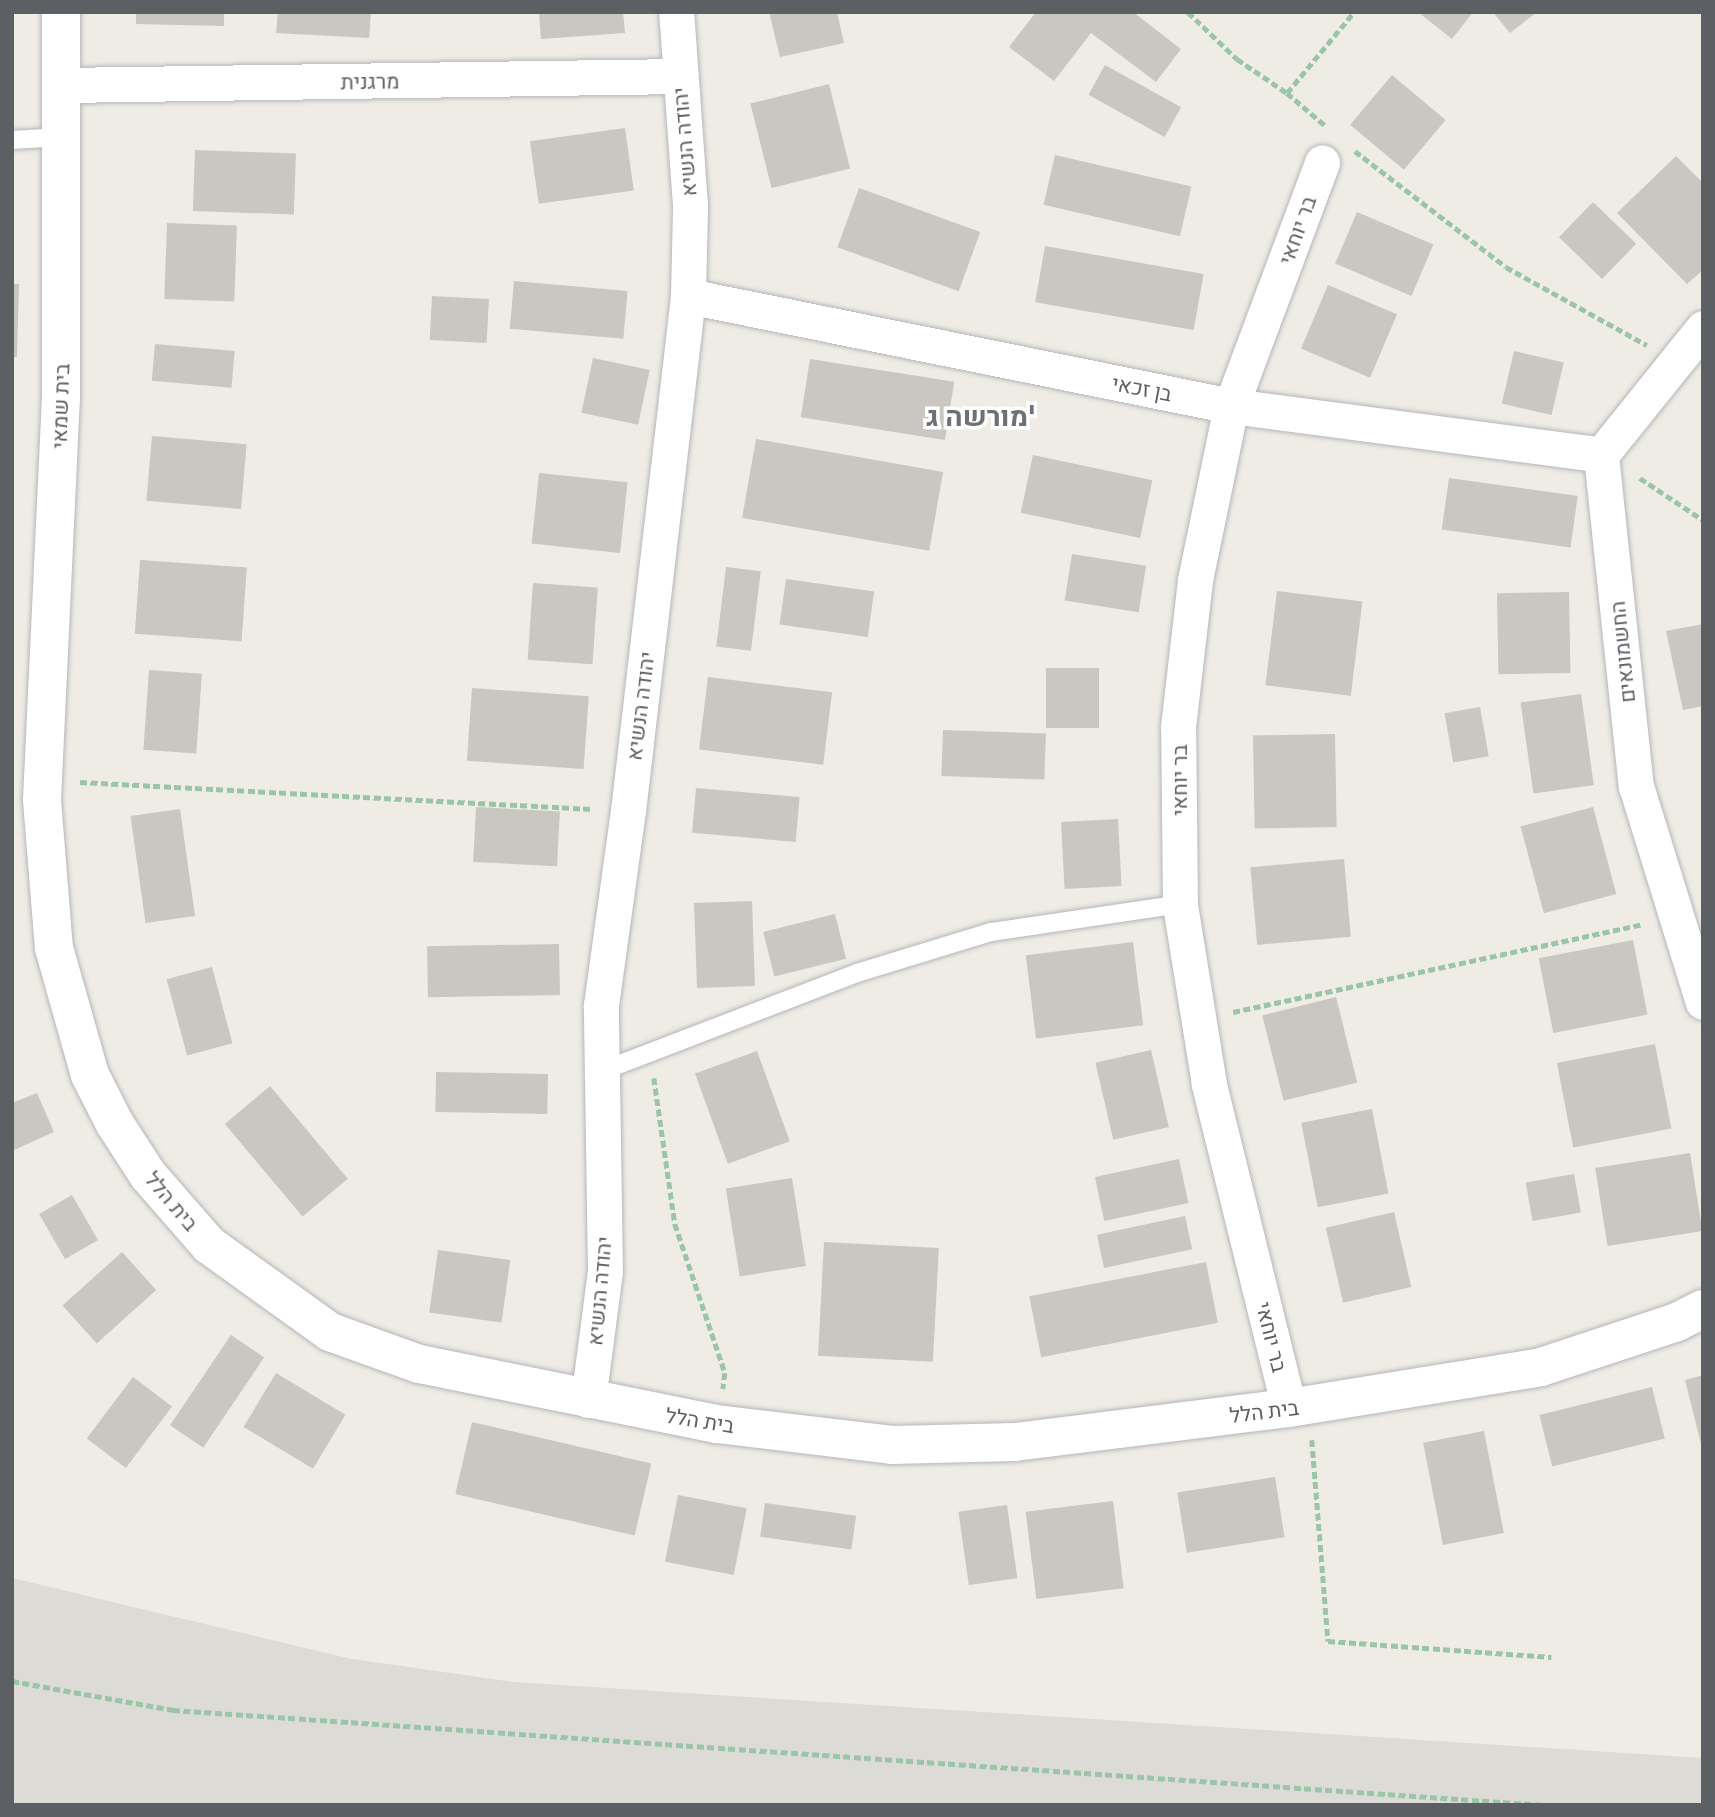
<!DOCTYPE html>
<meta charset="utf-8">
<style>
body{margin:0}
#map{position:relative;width:1715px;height:1817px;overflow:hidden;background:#eeece4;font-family:"IBM Plex Sans",Heebo,sans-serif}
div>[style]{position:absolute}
.industrial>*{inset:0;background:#dddbd6}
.building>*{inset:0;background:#cac6c1;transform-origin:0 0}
.path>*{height:4.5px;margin-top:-2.25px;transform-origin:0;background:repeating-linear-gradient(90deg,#9ac5a9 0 7px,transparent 0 10.5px)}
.roads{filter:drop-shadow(0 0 2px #b4b6ba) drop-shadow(0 0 2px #b4b6ba)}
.lane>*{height:18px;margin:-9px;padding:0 9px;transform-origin:9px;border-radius:9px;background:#fff}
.street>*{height:35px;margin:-17.5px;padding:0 17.5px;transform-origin:17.5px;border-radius:17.5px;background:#fff}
.secondary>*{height:38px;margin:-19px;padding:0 19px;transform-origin:19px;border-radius:19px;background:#fff}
span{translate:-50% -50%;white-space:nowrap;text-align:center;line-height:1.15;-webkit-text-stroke:7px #fff;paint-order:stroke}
.street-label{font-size:21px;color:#5c5f64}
.district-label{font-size:28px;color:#6d7176;font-weight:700}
.frame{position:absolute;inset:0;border:14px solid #5c5f64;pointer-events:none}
</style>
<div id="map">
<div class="industrial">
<i style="clip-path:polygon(12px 1578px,352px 1659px,513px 1682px,1703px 1758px,1703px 1805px,12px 1805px)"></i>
</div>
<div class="building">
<i style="clip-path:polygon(136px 12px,224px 12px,224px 26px,136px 24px)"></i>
<i style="clip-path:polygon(278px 12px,371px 12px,369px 38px,276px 33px)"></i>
<i style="clip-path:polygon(539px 12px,623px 12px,625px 33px,541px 39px)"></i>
<i style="clip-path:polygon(769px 12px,837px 12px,844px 43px,780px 57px)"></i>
<i style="clip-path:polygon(1036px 12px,1133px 12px,1181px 49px,1156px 82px,1091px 33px,1054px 81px,1009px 47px)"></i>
<i style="clip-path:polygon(1418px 12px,1473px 12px,1452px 39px)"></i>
<i style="clip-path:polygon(1493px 12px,1537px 12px,1510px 33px)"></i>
<i style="left:1105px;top:65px;width:87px;height:34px;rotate:29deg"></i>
<i style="left:1392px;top:75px;width:70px;height:65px;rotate:40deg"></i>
<i style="left:829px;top:84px;width:87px;height:81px;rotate:76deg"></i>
<i style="left:625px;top:128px;width:63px;height:96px;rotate:82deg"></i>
<i style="left:195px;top:150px;width:101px;height:61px;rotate:2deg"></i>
<i style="left:1055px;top:155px;width:140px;height:51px;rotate:13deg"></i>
<i style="clip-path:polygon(1676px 156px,1703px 183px,1703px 270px,1687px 284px,1617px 213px)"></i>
<i style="left:859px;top:188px;width:129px;height:63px;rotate:20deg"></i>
<i style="left:1593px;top:202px;width:60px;height:49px;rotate:44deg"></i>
<i style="left:1357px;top:212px;width:83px;height:56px;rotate:23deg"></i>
<i style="left:167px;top:223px;width:70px;height:76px;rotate:2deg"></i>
<i style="left:1045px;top:246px;width:161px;height:57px;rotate:10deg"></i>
<i style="left:514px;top:281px;width:114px;height:48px;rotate:5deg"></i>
<i style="clip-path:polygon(12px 284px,19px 284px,17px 357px,12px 357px)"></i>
<i style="left:1328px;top:285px;width:75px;height:69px;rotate:23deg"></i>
<i style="left:432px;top:296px;width:57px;height:44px;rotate:3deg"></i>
<i style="left:155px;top:344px;width:80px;height:37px;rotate:5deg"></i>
<i style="left:1514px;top:351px;width:51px;height:54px;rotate:13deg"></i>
<i style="left:593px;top:358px;width:58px;height:56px;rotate:12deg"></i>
<i style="left:810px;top:359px;width:146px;height:59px;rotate:9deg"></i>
<i style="left:152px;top:436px;width:95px;height:65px;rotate:5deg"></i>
<i style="left:756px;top:439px;width:190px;height:80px;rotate:10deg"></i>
<i style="left:1033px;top:455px;width:122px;height:59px;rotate:12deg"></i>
<i style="left:539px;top:473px;width:89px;height:71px;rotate:6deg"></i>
<i style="left:1449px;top:478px;width:130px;height:52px;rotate:8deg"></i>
<i style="left:1072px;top:554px;width:75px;height:47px;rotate:9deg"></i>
<i style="left:140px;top:560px;width:107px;height:74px;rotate:4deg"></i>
<i style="left:726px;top:567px;width:35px;height:80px;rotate:7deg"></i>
<i style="left:786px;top:579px;width:89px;height:46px;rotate:8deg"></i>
<i style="left:533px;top:583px;width:65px;height:77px;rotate:4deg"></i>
<i style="left:1277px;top:591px;width:86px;height:95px;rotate:7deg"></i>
<i style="left:1569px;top:592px;width:81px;height:72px;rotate:89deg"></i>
<i style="clip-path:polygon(1703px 624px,1703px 706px,1683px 710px,1666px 631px)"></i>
<i style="left:1046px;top:668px;width:53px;height:60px"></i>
<i style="left:149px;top:670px;width:53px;height:80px;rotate:4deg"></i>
<i style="left:708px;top:677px;width:125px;height:73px;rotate:7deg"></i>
<i style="left:472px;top:688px;width:117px;height:73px;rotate:4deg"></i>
<i style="left:1581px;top:694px;width:92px;height:61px;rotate:82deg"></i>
<i style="left:1480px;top:707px;width:50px;height:36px;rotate:80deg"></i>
<i style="left:943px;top:730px;width:103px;height:46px;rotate:2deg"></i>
<i style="left:1335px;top:734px;width:93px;height:82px;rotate:89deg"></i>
<i style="left:696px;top:788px;width:104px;height:45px;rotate:5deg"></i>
<i style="left:476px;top:807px;width:84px;height:55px;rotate:3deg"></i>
<i style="left:1593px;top:807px;width:90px;height:75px;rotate:75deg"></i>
<i style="left:180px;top:809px;width:108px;height:50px;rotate:82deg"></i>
<i style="left:1118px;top:819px;width:67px;height:57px;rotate:87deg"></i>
<i style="left:1344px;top:859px;width:78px;height:94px;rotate:85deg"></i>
<i style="left:752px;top:901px;width:85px;height:58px;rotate:88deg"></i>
<i style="left:835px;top:914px;width:46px;height:74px;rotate:76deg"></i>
<i style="left:1633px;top:940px;width:76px;height:96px;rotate:79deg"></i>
<i style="left:1133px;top:942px;width:84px;height:108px;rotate:83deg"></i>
<i style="left:559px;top:944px;width:51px;height:132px;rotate:89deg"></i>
<i style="left:212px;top:967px;width:79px;height:47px;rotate:75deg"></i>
<i style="left:1336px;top:997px;width:88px;height:76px;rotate:76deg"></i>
<i style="left:1655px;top:1044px;width:86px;height:100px;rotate:79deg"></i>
<i style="left:1151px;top:1050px;width:79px;height:57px;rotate:77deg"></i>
<i style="left:757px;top:1051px;width:96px;height:66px;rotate:70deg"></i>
<i style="left:436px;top:1072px;width:112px;height:40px;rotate:1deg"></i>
<i style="left:270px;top:1086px;width:121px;height:59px;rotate:50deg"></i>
<i style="clip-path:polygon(37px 1093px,54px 1132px,12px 1151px,12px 1103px)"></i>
<i style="left:1372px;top:1109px;width:86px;height:72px;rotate:79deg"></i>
<i style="left:1690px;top:1153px;width:79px;height:96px;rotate:81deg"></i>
<i style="left:1179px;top:1159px;width:45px;height:86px;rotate:78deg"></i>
<i style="left:1574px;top:1174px;width:39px;height:49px;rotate:80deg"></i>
<i style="left:792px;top:1178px;width:89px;height:67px;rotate:81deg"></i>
<i style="left:72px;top:1195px;width:52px;height:38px;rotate:60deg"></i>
<i style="left:1394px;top:1212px;width:77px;height:70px;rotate:77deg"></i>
<i style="left:1185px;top:1216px;width:34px;height:90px;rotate:78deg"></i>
<i style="left:824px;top:1242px;width:115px;height:114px;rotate:3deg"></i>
<i style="left:438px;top:1250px;width:73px;height:63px;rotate:8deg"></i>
<i style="left:122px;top:1252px;width:51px;height:80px;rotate:48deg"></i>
<i style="left:1206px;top:1262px;width:62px;height:180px;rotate:79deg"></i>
<i style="left:231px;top:1335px;width:40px;height:109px;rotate:34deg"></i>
<i style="left:276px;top:1373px;width:81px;height:63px;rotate:31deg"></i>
<i style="clip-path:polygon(1703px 1375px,1703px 1448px,1702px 1448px,1685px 1380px)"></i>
<i style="left:133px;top:1377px;width:49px;height:77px;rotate:37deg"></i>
<i style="left:1652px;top:1387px;width:53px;height:116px;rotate:76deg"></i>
<i style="left:472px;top:1422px;width:184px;height:74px;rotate:13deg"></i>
<i style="left:1484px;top:1431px;width:104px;height:62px;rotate:79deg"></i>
<i style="left:1275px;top:1477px;width:61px;height:99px;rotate:81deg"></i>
<i style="left:678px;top:1495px;width:70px;height:68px;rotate:11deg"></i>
<i style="left:1113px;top:1501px;width:88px;height:88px;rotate:83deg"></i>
<i style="left:765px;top:1503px;width:92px;height:34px;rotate:8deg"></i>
<i style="left:1007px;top:1505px;width:74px;height:49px;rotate:82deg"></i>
</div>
<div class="path">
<i style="left:1188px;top:12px;width:68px;rotate:43.8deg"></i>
<i style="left:1237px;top:59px;width:60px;rotate:34.2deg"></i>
<i style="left:1287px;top:93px;width:52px;rotate:40.4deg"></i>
<i style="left:1287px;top:93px;width:105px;rotate:-50.4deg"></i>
<i style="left:1355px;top:151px;width:190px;rotate:37.5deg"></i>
<i style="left:1506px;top:267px;width:161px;rotate:29deg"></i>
<i style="left:1640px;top:478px;width:76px;rotate:33.7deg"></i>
<i style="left:80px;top:782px;width:513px;rotate:3.02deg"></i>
<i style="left:1233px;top:1012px;width:418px;rotate:-12.1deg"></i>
<i style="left:654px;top:1078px;width:148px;rotate:81.8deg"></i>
<i style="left:675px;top:1224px;width:157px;rotate:71.4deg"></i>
<i style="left:725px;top:1373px;width:16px;rotate:97deg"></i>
<i style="left:1312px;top:1440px;width:202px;rotate:85.4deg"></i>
<i style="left:1328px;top:1641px;width:224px;rotate:4.1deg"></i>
<i style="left:12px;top:1681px;width:164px;rotate:10.2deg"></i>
<i style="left:173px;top:1710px;width:1375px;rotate:3.96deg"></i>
</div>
<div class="roads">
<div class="lane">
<i style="left:12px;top:140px;width:49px;rotate:-3.5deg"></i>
<i style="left:602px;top:1071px;width:273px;rotate:-21deg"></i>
<i style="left:857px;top:973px;width:140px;rotate:-17deg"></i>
<i style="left:991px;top:932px;width:191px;rotate:-8.4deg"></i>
</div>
<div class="street">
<i style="left:61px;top:85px;width:618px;rotate:-0.83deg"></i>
<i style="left:688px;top:296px;width:554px;rotate:11.45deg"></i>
<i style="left:1231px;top:406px;width:373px;rotate:7.5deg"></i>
<i style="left:1703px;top:328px;width:163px;rotate:128.8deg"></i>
<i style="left:1601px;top:455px;width:333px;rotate:84deg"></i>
<i style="left:1636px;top:786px;width:226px;rotate:72.8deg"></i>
<i style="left:588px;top:1400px;width:130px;rotate:-82.5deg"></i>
<i style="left:605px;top:1271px;width:266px;rotate:-90.9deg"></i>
<i style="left:601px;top:1005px;width:196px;rotate:-82.1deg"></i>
<i style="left:628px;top:811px;width:518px;rotate:-83.35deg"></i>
<i style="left:688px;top:296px;width:91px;rotate:-88.7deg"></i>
<i style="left:690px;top:205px;width:194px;rotate:-94.1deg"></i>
<i style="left:1289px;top:1408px;width:334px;rotate:-103.9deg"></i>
<i style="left:1209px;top:1084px;width:182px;rotate:-99.2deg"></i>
<i style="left:1180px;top:904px;width:177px;rotate:-90.6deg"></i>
<i style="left:1178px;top:727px;width:148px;rotate:-83.4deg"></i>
<i style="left:1195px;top:580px;width:178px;rotate:-78.3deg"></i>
<i style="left:1231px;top:406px;width:260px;rotate:-69.5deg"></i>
</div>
<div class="secondary">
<i style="left:61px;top:12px;width:385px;rotate:90deg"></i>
<i style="left:61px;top:397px;width:403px;rotate:92.7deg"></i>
<i style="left:42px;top:800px;width:148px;rotate:85.4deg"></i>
<i style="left:54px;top:948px;width:132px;rotate:74.2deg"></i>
<i style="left:90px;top:1075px;width:55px;rotate:63deg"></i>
<i style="left:115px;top:1124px;width:61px;rotate:57.1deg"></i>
<i style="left:148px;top:1175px;width:93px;rotate:48.9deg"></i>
<i style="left:209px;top:1245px;width:149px;rotate:35.7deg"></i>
<i style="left:330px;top:1332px;width:95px;rotate:19.8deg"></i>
<i style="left:419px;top:1364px;width:304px;rotate:11.4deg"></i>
<i style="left:717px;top:1424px;width:176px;rotate:6.8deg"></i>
<i style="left:892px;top:1445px;width:123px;rotate:-1.4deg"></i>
<i style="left:1015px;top:1442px;width:276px;rotate:-7.1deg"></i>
<i style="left:1289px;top:1408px;width:255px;rotate:-9.2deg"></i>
<i style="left:1541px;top:1367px;width:143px;rotate:-18.3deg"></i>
<i style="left:1677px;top:1322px;width:29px;rotate:-27deg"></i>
</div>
</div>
<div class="street-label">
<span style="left:370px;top:81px;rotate:-1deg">מרגנית</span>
<span style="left:684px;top:142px;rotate:-95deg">יהודה הנשיא</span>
<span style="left:1297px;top:230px;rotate:-70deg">בר יוחאי</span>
<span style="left:1142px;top:388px;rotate:11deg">בן זכאי</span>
<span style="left:60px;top:406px;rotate:-88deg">בית שמאי</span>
<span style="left:1622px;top:652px;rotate:-96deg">החשמונאים</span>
<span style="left:640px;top:706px;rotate:-83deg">יהודה הנשיא</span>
<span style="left:1179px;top:780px;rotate:-90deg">בר יוחאי</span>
<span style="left:172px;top:1201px;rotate:50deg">בית הלל</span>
<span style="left:599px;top:1291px;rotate:-85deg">יהודה הנשיא</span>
<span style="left:1272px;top:1337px;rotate:76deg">בר יוחאי</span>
<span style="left:1264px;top:1411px;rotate:-7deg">בית הלל</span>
<span style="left:700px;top:1420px;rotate:9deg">בית הלל</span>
</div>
<div class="district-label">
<span style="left:981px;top:416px">מורשה ג'</span>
</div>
<div class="frame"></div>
</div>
